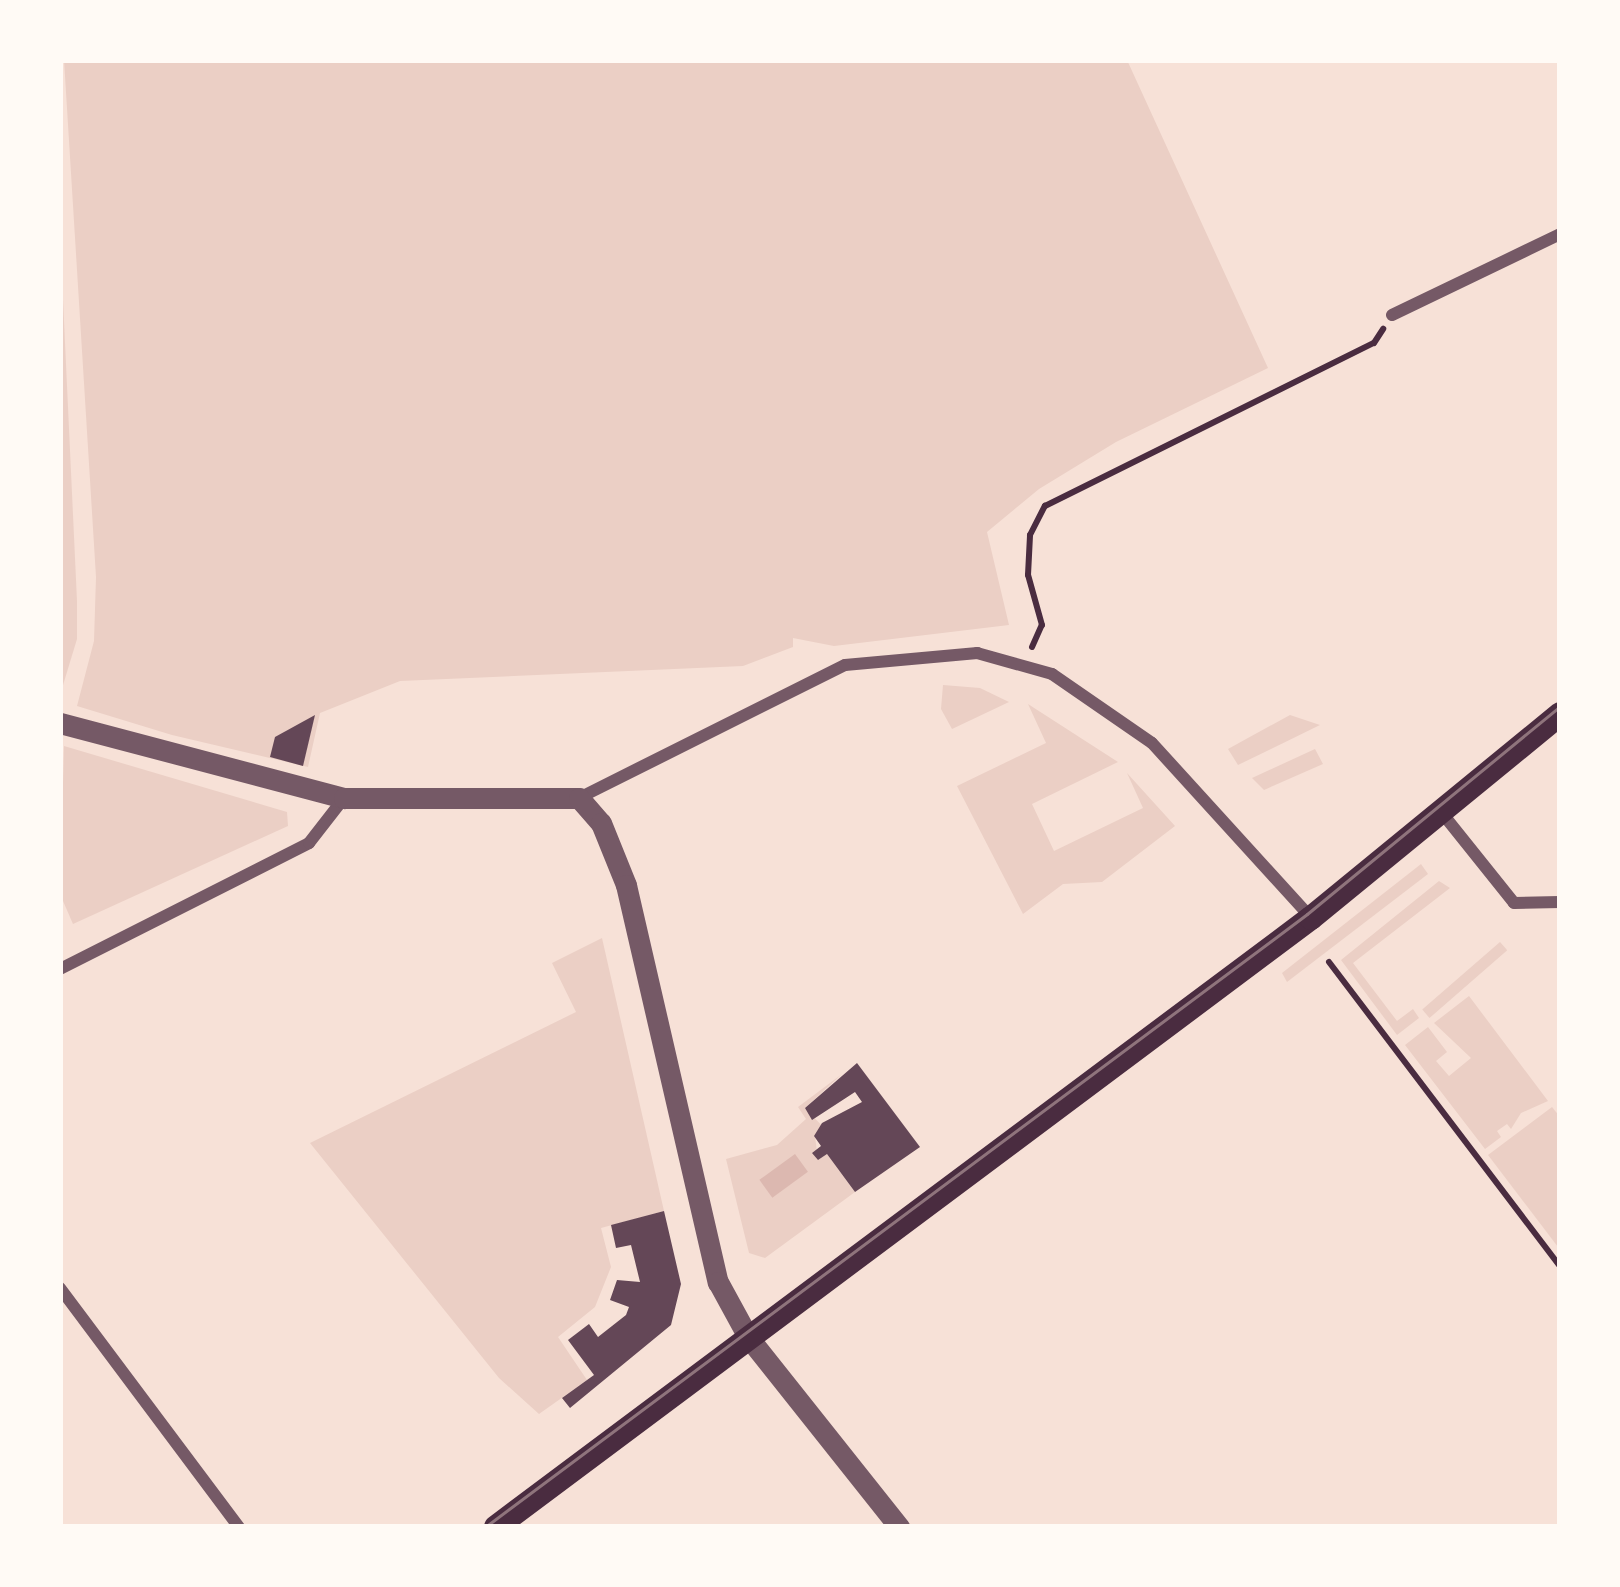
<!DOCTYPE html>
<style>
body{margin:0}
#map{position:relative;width:1620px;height:1587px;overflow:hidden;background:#f7e1d7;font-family:"IBM Plex Sans",sans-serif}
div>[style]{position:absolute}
.green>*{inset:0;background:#ebcfc5;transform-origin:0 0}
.water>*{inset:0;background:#dcb8b0;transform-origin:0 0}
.building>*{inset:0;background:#644757}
.path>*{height:6px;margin:-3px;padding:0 3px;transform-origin:3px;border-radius:3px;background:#4a2c40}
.minor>*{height:12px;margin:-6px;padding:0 6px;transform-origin:6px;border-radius:6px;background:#755966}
.tertiary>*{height:21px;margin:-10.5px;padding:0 10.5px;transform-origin:10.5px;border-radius:10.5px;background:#755966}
.secondary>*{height:24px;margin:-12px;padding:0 12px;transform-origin:12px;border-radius:12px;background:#4a2c40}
.tram>*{height:3px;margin:-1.5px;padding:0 1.5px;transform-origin:1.5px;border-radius:1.5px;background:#8f747c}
span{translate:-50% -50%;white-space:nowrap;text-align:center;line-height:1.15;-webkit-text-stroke:12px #fffaf5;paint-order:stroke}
.frame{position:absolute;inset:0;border:63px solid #fffaf5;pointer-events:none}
</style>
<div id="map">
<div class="green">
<i style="clip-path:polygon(64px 60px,1127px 60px,1268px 368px,1116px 442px,1039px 489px,987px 532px,1009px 625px,834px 646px,793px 638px,793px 647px,743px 666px,400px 681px,320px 713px,308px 767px,172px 735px,77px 706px,94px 641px,96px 577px)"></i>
<i style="clip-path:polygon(60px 235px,77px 601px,77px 639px,60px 695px)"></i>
<i style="clip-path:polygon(943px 685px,980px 688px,1009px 702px,952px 729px,941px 709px)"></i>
<i style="clip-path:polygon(1028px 704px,1118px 762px,1032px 804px,1054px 851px,1143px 808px,1127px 773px,1175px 826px,1102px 882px,1063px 884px,1023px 914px,957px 786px,1046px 743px)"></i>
<i style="clip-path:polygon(1290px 715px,1320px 725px,1238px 765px,1228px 749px)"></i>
<i style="clip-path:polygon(64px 746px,287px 812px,288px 826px,73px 924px,60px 894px)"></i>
<i style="clip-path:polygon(1315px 749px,1323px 764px,1264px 790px,1252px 778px)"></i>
<i style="clip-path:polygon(1421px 864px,1428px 874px,1287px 982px,1282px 973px)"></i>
<i style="clip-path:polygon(1439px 881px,1450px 888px,1353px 963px,1397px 1021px,1413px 1009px,1419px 1018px,1397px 1035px,1341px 960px)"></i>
<i style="clip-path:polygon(602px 938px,664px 1211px,601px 1228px,611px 1267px,595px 1307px,558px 1337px,587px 1380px,539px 1414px,499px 1378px,310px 1143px,576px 1012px,552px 963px)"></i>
<i style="left:1500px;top:942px;width:11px;height:103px;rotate:49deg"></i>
<i style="clip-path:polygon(1469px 996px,1548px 1101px,1521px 1113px,1511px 1129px,1507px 1124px,1497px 1131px,1501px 1137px,1485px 1149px,1405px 1045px,1428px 1027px,1447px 1052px,1436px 1061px,1449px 1076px,1471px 1058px,1434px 1023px)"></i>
<i style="clip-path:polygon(842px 1074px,805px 1108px,825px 1129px,815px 1136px,818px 1160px,827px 1154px,855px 1192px,765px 1258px,749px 1253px,726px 1159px,777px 1145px,806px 1119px,798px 1107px)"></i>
<i style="clip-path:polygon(1552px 1107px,1560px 1117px,1558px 1247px,1488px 1155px)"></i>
</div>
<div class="water">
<i style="left:795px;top:1154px;width:22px;height:44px;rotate:54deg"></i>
</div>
<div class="building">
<i style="clip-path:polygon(315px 715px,303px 766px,270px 757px,275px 737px)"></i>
<i style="clip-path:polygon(857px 1063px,920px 1147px,855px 1192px,827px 1154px,818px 1160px,812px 1153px,821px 1146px,814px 1136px,822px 1123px,862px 1102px,855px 1092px,812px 1120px,805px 1108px)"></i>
<i style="clip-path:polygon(664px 1211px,681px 1284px,671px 1325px,570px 1408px,562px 1398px,594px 1375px,568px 1340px,589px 1324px,598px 1337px,626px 1315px,629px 1307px,610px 1300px,617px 1280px,640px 1282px,631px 1245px,616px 1248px,611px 1225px)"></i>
</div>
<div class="path">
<i style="left:1032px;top:647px;width:24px;rotate:-66deg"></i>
<i style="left:1042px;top:625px;width:52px;rotate:-105.6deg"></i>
<i style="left:1028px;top:575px;width:40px;rotate:-87.1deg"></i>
<i style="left:1030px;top:535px;width:33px;rotate:-63deg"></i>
<i style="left:1045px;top:506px;width:367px;rotate:-26.4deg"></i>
<i style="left:1374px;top:343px;width:17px;rotate:-57deg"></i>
<i style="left:1329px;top:962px;width:382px;rotate:52.8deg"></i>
</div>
<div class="minor">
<i style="left:1392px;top:315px;width:187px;rotate:-25.7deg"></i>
<i style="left:579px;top:798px;width:297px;rotate:-26.6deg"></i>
<i style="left:845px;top:665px;width:133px;rotate:-5.2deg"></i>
<i style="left:977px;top:653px;width:78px;rotate:15.6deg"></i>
<i style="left:1052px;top:674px;width:121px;rotate:34.6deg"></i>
<i style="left:1152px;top:743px;width:236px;rotate:47.7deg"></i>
<i style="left:1442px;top:813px;width:115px;rotate:51.3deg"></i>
<i style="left:1514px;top:903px;width:46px;rotate:-1.2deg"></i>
<i style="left:60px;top:969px;width:279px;rotate:-26.8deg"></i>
<i style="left:309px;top:843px;width:57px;rotate:-52.1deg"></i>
<i style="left:60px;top:1288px;width:299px;rotate:53.2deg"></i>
</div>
<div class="tertiary">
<i style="left:60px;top:723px;width:294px;rotate:14.8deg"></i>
<i style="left:344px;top:798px;width:235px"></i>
<i style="left:579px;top:798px;width:33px;rotate:49deg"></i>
<i style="left:601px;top:823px;width:67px;rotate:68deg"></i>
<i style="left:626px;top:885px;width:408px;rotate:77deg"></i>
<i style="left:718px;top:1282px;width:63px;rotate:61.4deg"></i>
<i style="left:748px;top:1337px;width:243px;rotate:51.5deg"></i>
</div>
<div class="secondary">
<i style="left:496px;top:1527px;width:1017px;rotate:-36.77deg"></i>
<i style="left:1311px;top:918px;width:322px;rotate:-39.3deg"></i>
</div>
<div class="tram">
<i style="left:485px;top:1527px;width:1025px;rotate:-36.71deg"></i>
<i style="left:1307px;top:914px;width:328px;rotate:-39.4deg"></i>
</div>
<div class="frame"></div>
</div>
